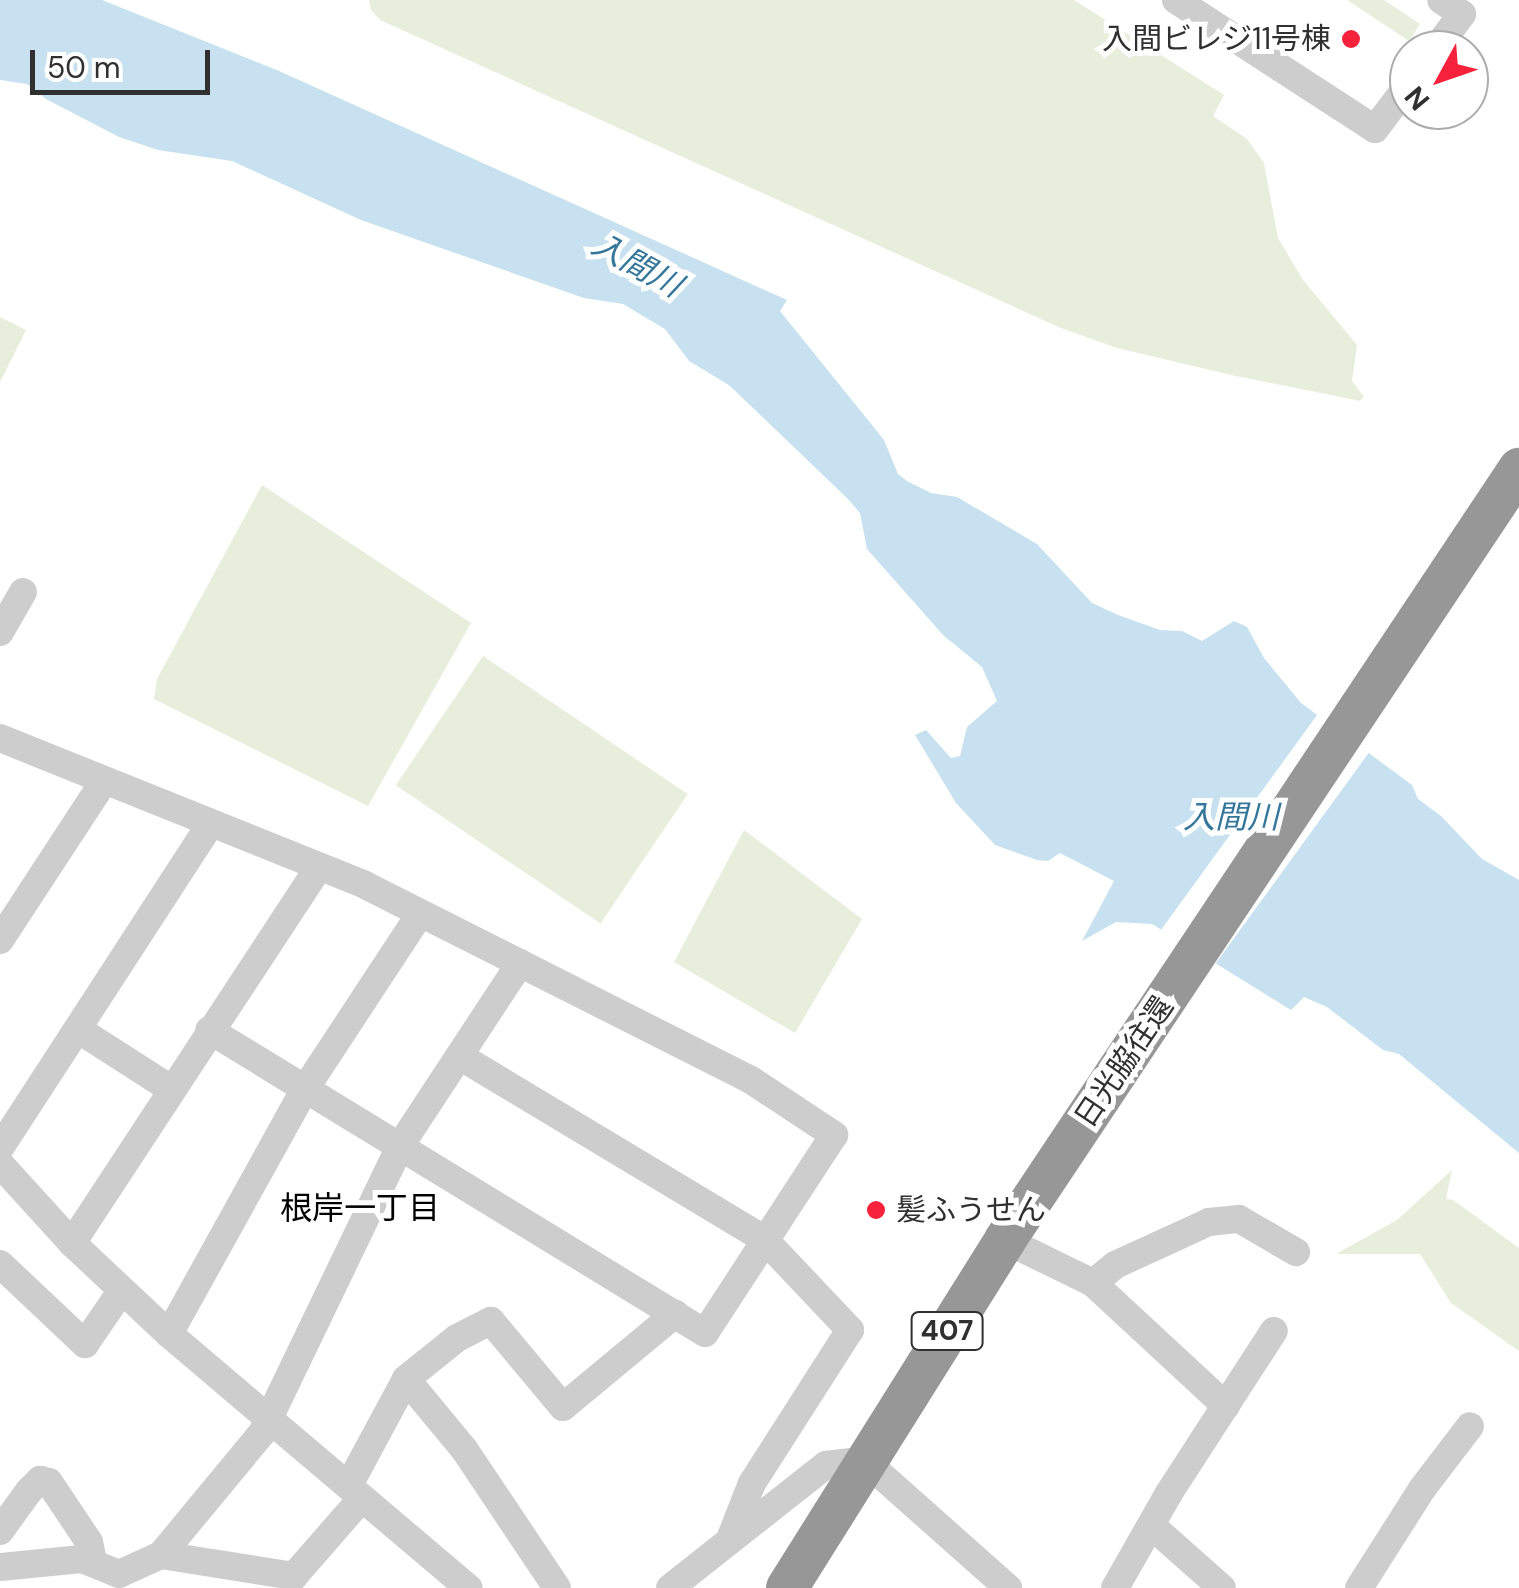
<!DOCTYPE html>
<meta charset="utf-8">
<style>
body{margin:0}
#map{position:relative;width:1519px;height:1588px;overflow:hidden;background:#fff;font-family:"DM Sans","Noto Sans JP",sans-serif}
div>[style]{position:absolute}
.green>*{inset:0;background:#e7eedc;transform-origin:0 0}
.water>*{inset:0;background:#c7e1f0}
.pier>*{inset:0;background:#fff;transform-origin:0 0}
.minor>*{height:28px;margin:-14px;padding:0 14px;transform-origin:14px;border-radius:14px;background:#cdcdcd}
.highway>*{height:42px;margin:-21px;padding:0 21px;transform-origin:21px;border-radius:21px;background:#979797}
.dots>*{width:28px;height:28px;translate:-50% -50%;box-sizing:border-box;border:5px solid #fff;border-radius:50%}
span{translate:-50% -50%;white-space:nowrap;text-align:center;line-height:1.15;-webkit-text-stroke:10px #fff;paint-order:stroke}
.shield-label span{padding:2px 8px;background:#fff;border:2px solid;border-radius:8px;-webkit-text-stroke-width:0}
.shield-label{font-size:28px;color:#303030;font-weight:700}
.poi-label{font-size:30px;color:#303030}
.right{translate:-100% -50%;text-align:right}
.left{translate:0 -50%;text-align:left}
.street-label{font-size:30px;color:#303030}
.water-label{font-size:32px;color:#35779a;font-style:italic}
.neighbourhood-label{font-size:32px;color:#000}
.north{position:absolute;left:1389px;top:30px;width:100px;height:100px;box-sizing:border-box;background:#fff;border:2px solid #acacac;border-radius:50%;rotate:230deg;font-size:28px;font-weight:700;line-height:40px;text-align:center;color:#303030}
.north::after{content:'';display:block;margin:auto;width:35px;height:45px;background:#f6223b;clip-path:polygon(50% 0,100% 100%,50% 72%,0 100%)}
.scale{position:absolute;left:30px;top:50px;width:180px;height:45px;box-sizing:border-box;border:5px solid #303030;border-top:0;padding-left:12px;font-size:30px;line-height:35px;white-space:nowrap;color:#303030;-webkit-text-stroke:8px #fff;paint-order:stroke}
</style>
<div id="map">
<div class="green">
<i style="clip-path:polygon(369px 0,1074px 0,1224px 95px,1213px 116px,1247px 139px,1264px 163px,1278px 238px,1303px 280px,1357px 345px,1352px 381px,1364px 397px,1360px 401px,1236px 376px,1117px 348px,1061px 328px,380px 20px,371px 10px)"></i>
<i style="clip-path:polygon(1347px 0,1384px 0,1420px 24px,1409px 41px)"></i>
<i style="clip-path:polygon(0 317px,26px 330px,0 382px)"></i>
<i style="clip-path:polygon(262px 485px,471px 623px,368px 806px,154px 699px,157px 679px)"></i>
<i style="left:483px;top:656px;width:247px;height:156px;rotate:34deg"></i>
<i style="clip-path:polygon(744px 830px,862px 919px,795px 1033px,674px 962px)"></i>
<i style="clip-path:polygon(1452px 1170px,1446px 1199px,1453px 1200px,1519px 1248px,1519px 1351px,1451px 1303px,1420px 1254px,1336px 1254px,1397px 1220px)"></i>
</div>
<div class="water">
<i style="clip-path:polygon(0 0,102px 0,279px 71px,787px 300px,780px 311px,884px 440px,898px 474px,907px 481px,931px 493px,957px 497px,1037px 544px,1092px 603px,1118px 615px,1160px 630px,1182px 631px,1202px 641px,1234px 621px,1247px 627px,1264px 658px,1301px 703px,1412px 785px,1418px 799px,1441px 816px,1482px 859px,1519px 880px,1519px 1153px,1399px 1054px,1383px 1050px,1327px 1007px,1304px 997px,1291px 1010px,1152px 924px,1116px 922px,1082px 941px,1114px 881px,1060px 853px,1048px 861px,1037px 860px,995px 845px,956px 803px,915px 735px,926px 730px,951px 758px,960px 756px,967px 727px,997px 701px,982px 667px,943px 635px,867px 549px,860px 513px,848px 499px,729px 385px,689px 361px,665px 329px,623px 304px,584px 298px,361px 220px,232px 161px,158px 150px,119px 137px,46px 99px,27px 84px,0 80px)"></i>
</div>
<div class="pier">
<i style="left:1320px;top:711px;width:64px;height:275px;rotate:36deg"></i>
</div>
<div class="minor">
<i style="left:1176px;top:0;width:237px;rotate:33deg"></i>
<i style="left:1375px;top:129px;width:56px;rotate:-52.9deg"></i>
<i style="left:1435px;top:50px;width:45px;rotate:-53.1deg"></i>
<i style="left:1462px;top:14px;width:25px;rotate:-146deg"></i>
<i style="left:0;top:632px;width:46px;rotate:-60.1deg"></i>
<i style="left:0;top:738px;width:393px;rotate:21.9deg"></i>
<i style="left:365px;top:885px;width:432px;rotate:26.8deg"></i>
<i style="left:751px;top:1080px;width:100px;rotate:33.5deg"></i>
<i style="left:834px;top:1135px;width:236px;rotate:123.1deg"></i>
<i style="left:705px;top:1333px;width:581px;rotate:-148.58deg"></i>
<i style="left:0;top:940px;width:190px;rotate:-56.8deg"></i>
<i style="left:79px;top:1030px;width:109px;rotate:32.7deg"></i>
<i style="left:461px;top:1057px;width:355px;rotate:31deg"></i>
<i style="left:765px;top:1240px;width:124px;rotate:46.6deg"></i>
<i style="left:850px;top:1330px;width:182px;rotate:122.6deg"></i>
<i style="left:752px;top:1483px;width:60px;rotate:111.4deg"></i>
<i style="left:0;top:1148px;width:385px;rotate:-57deg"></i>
<i style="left:0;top:1164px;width:107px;rotate:47.7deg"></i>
<i style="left:72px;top:1243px;width:133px;rotate:43.2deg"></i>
<i style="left:169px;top:1334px;width:393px;rotate:40.3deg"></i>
<i style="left:1005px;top:1240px;width:98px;rotate:26deg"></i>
<i style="left:1093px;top:1283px;width:181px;rotate:42.8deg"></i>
<i style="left:72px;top:1243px;width:448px;rotate:-56.7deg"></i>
<i style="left:0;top:1264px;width:117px;rotate:43.3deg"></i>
<i style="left:85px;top:1344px;width:65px;rotate:-55.6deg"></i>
<i style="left:1093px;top:1283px;width:28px;rotate:-39deg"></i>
<i style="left:1115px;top:1265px;width:103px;rotate:-24.6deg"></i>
<i style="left:1209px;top:1222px;width:30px;rotate:-6deg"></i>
<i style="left:1239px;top:1219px;width:66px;rotate:30.1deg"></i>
<i style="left:169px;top:1334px;width:280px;rotate:-61deg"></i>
<i style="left:305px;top:1089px;width:209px;rotate:-56.7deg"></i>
<i style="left:406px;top:1379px;width:65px;rotate:-38.8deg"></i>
<i style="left:457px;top:1338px;width:38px;rotate:-27deg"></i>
<i style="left:491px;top:1321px;width:112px;rotate:50.1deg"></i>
<i style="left:563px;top:1407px;width:146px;rotate:-39.7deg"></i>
<i style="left:349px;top:1485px;width:120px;rotate:-61.7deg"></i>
<i style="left:406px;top:1379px;width:91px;rotate:50.4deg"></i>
<i style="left:464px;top:1449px;width:167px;rotate:56.2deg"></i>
<i style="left:1153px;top:1527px;width:92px;rotate:41.5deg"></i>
<i style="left:0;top:1531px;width:49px;rotate:-54.1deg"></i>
<i style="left:29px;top:1491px;width:16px;rotate:-45deg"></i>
<i style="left:40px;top:1480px;width:9px;rotate:13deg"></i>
<i style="left:49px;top:1482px;width:72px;rotate:56.3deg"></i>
<i style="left:89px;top:1542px;width:19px;rotate:78deg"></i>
<i style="left:161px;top:1555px;width:158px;rotate:-50.4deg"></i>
<i style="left:262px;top:1433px;width:318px;rotate:-64.3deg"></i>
<i style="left:400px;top:1146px;width:219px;rotate:-56.7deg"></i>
<i style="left:0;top:1567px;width:82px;rotate:-5.6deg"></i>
<i style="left:82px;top:1559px;width:40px;rotate:22deg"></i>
<i style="left:119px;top:1574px;width:46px;rotate:-24.3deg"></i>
<i style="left:161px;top:1555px;width:135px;rotate:9deg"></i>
<i style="left:294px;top:1576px;width:103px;rotate:-48.9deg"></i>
<i style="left:670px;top:1588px;width:199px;rotate:-38.3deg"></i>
<i style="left:826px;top:1465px;width:38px;rotate:-7deg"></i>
<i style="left:864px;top:1460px;width:193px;rotate:41.6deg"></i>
<i style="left:1115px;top:1588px;width:109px;rotate:-60.4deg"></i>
<i style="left:1169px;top:1493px;width:193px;rotate:-57.1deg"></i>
<i style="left:1359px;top:1588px;width:117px;rotate:-57.5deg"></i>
<i style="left:1422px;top:1489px;width:79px;rotate:-52.7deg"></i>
</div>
<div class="highway">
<i style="left:787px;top:1588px;width:411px;rotate:-57.9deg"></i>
<i style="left:1005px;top:1240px;width:927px;rotate:-56.31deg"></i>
</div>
<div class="dots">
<i style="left:1351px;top:39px;background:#f6223b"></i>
<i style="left:876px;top:1210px;background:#f6223b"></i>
</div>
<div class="shield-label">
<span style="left:947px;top:1331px">407</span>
</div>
<div class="poi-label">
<span class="right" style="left:1331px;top:39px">入間ビレジ11号棟</span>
<span class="left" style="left:896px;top:1210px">髪ふうせん</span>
</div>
<div class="street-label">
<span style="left:1124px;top:1062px;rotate:-56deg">日光脇往還</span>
</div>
<div class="water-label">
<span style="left:637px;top:265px;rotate:29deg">入間川</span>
<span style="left:1231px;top:817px">入間川</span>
</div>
<div class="neighbourhood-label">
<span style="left:360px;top:1208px">根岸一丁目</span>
</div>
<div class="north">N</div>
<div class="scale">50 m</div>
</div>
